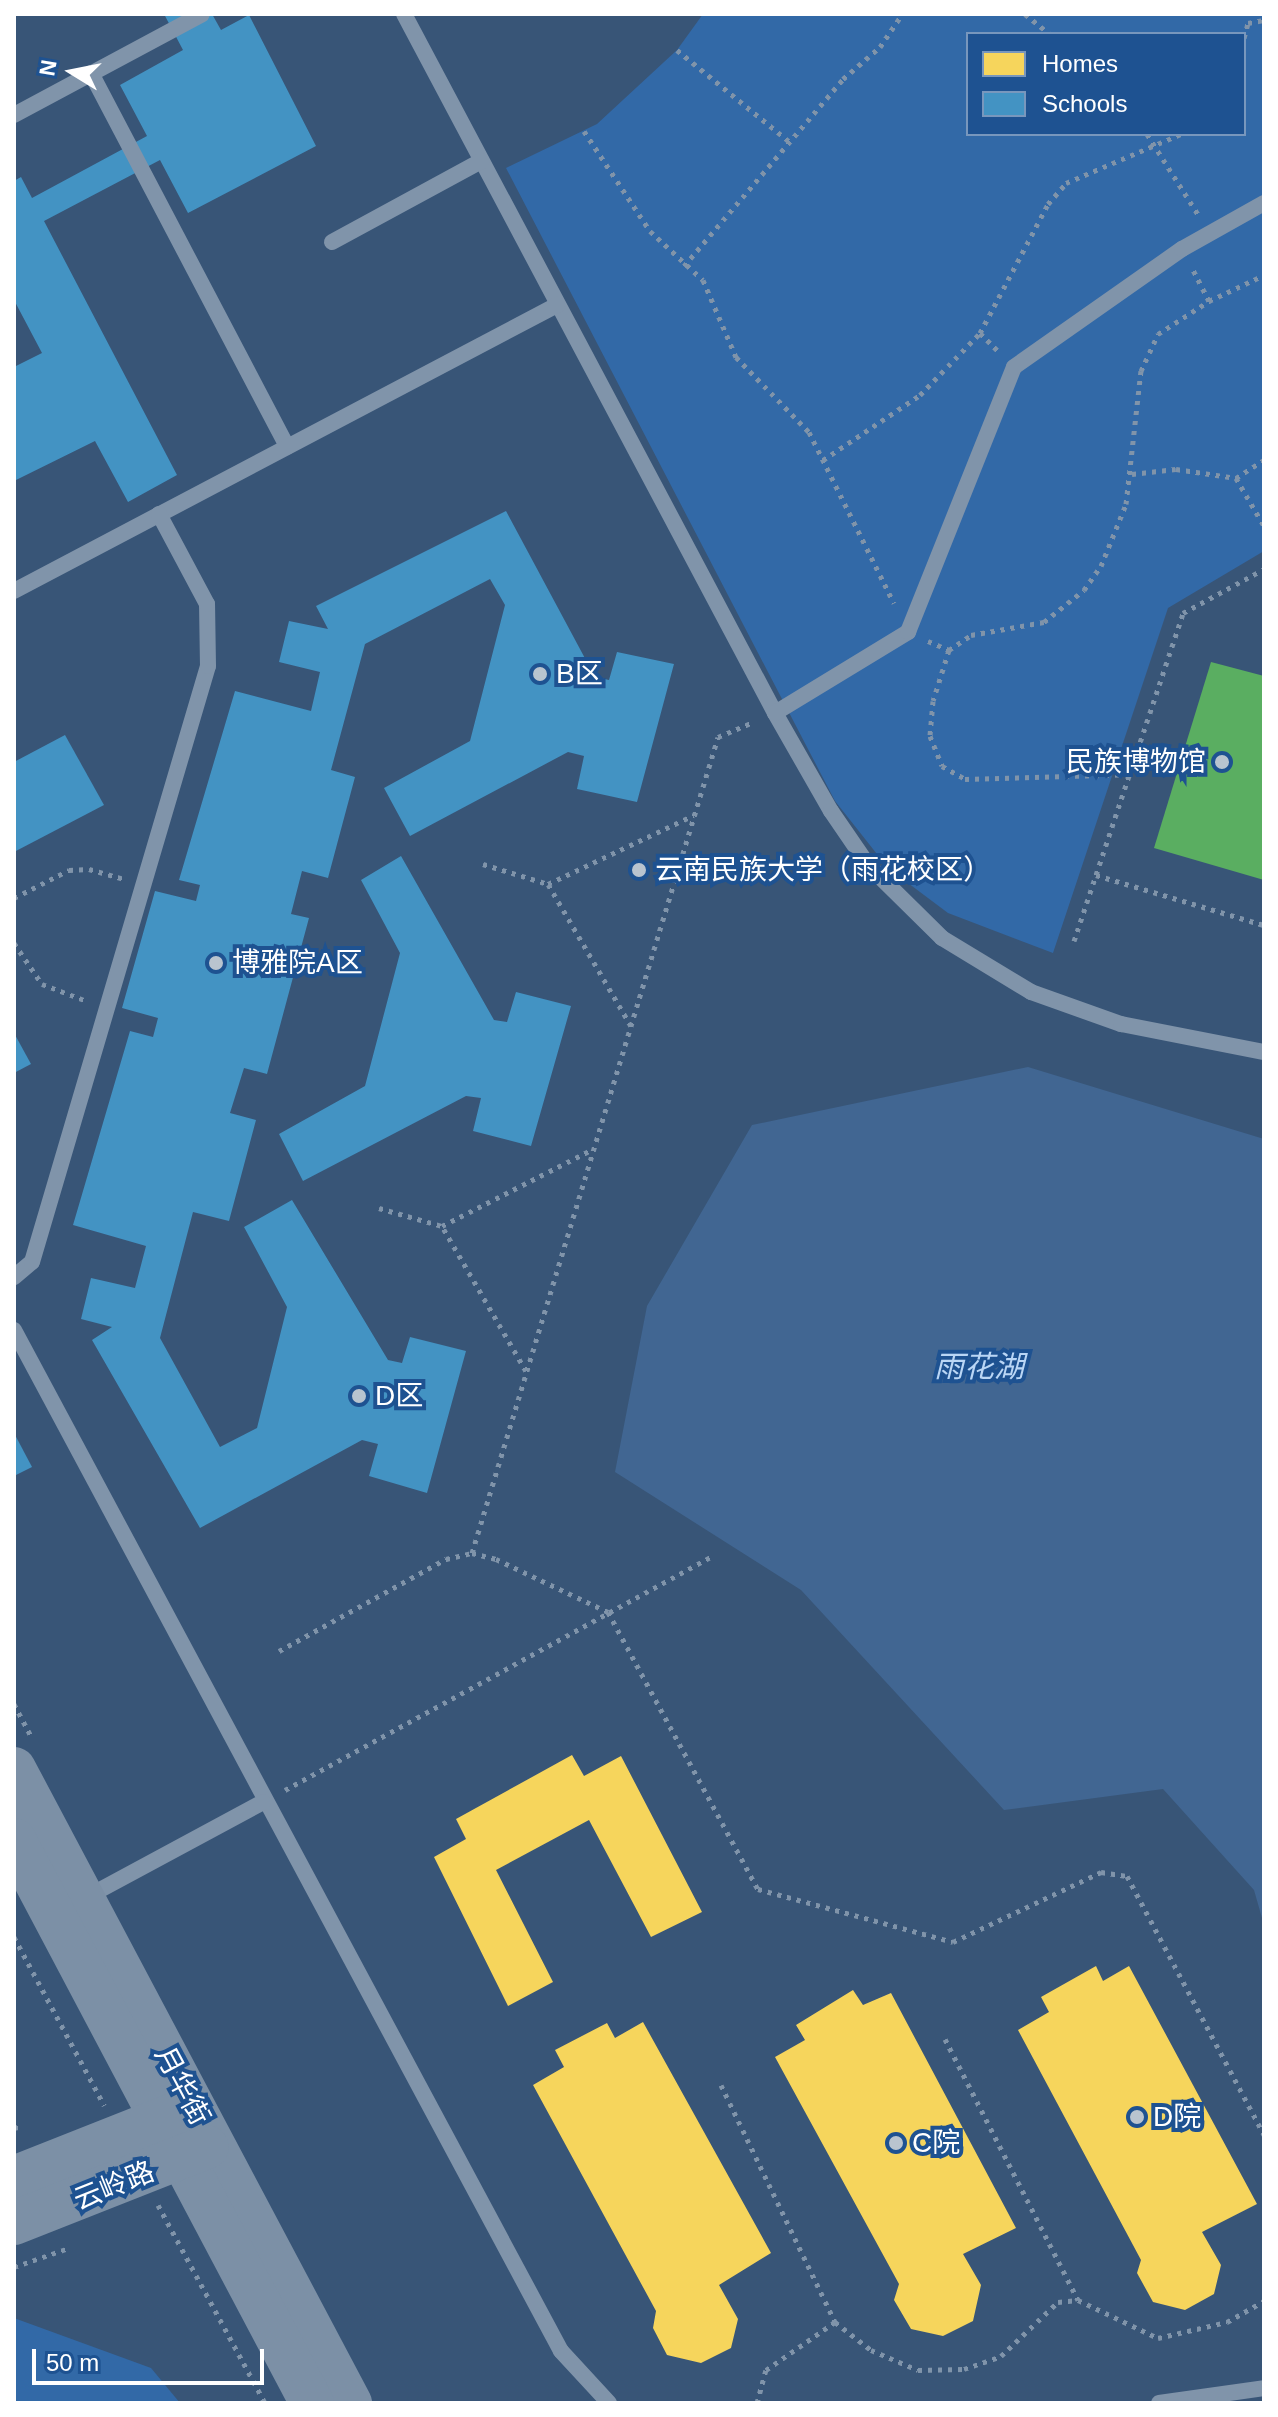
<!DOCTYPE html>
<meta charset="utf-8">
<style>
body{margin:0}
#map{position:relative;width:1278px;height:2417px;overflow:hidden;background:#385577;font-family:Helvetica,"Noto Sans SC",sans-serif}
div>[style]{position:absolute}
.green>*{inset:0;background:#3269a7}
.water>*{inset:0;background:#416692}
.homes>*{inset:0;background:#f6d55c}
.schools>*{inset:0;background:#4393c3}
.public>*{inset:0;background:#5aae61}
.path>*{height:5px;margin-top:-2.5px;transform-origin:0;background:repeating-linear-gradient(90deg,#8094aa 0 4px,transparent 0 10px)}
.lane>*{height:16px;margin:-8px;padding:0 8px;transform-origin:8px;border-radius:8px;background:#8094aa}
.secondary>*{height:44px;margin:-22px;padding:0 22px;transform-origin:22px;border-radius:22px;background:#7c90a6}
.dots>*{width:22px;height:22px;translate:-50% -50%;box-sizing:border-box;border:4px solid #1e5291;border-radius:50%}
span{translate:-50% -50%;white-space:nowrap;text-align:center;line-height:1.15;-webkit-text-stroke:8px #1e5291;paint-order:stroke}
.poi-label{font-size:28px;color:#fff}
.left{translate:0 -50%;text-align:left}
.right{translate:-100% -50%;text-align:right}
.street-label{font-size:28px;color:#fff}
.water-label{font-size:30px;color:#bad6f5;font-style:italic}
.frame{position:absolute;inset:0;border:16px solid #fff;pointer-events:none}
.legend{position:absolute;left:966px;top:32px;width:280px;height:104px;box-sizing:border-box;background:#1e5291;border:2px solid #7897bd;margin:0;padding:10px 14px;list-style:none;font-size:24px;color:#fff}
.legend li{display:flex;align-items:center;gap:16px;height:40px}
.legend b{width:40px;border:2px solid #7897bd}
.north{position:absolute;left:32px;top:32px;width:80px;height:80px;-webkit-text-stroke:6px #1e5291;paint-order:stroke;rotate:280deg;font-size:22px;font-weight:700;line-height:32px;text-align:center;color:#fff}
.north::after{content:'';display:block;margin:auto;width:28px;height:36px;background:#fff;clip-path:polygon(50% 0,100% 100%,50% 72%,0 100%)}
.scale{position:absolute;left:32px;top:2349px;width:232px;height:36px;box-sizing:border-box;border:4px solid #fff;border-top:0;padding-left:10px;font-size:24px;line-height:28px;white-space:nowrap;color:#fff;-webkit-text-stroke:6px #1e5291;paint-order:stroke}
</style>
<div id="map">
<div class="green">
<i style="clip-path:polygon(evenodd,703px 14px,1264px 14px,1264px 551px,1168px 608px,1053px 953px,948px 913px,888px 868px,835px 801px,506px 168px,597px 124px,677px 50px,703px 14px,968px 34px,1244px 34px,1244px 134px,968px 134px,968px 34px)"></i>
<i style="clip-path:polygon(14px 2318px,151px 2368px,180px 2403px,14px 2403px)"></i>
</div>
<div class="water">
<i style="clip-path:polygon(1028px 1067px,1264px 1139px,1264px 1925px,1254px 1890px,1163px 1789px,1004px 1810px,801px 1590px,615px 1472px,647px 1306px,752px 1125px)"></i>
</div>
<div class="homes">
<i style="clip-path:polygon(572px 1755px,584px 1776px,621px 1756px,702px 1912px,651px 1937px,589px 1820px,496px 1870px,553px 1982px,508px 2006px,434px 1857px,466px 1839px,456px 1819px)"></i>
<i style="clip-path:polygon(1096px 1966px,1103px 1981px,1129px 1966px,1257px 2204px,1202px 2232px,1221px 2265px,1214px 2294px,1185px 2310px,1153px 2302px,1137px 2273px,1141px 2260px,1018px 2030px,1049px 2012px,1041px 1997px)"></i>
<i style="clip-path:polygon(853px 1990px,863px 2005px,891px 1993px,1016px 2228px,963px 2254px,981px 2285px,973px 2321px,943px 2336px,911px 2329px,894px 2300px,899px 2284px,775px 2057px,805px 2040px,796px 2025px)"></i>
<i style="clip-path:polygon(643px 2022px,771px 2253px,719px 2285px,738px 2319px,731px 2348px,701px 2363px,667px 2355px,653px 2328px,656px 2311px,533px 2085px,564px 2067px,555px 2050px,607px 2023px,615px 2038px)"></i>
</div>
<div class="schools">
<i style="clip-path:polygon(164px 14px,212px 14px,221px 30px,249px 15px,316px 146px,188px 213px,160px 160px,44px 221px,177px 475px,128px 502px,95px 441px,14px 481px,14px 367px,42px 353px,14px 300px,14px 181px,21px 177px,32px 198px,147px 136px,120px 85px,183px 50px)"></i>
<i style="clip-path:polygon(506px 511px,595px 677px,609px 680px,617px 652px,674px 664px,637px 802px,577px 789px,584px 756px,568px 752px,410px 836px,384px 788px,470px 741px,505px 605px,490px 579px,365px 644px,331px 770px,355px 777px,328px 878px,302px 871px,291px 914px,309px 918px,267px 1074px,244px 1068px,230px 1113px,256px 1120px,229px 1221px,193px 1212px,160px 1338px,220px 1447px,257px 1428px,287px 1307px,244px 1227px,292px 1200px,388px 1360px,402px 1363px,410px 1337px,466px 1351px,427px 1493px,369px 1476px,378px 1444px,362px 1440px,200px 1528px,92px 1340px,112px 1327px,81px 1319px,91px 1278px,135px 1288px,146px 1246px,73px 1225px,130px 1031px,153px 1037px,158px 1018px,122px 1008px,155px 891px,196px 901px,200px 885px,179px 880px,235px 691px,311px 711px,320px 672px,279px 662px,289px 621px,328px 629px,316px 606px)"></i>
<i style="clip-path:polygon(65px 735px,104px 805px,14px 852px,14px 762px)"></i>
<i style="clip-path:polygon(401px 856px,494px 1020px,507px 1022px,516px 992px,571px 1006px,531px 1146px,473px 1131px,481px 1098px,466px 1096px,303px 1181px,279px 1134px,365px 1086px,400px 953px,361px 880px)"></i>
<i style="clip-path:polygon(14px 1033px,31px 1064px,14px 1073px)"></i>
<i style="clip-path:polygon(14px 1433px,32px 1467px,14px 1476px)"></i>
</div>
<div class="public">
<i style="clip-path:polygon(1211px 662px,1264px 676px,1264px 880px,1154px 848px)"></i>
</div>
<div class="path">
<i style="left:1025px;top:14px;width:32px;rotate:39deg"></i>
<i style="left:1244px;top:38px;width:16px;rotate:-75deg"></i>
<i style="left:1248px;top:23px;width:16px;rotate:-11deg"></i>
<i style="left:677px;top:50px;width:147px;rotate:39.2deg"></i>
<i style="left:584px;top:131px;width:120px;rotate:56.6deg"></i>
<i style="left:650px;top:231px;width:72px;rotate:42.8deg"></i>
<i style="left:703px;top:280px;width:84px;rotate:66.8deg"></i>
<i style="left:736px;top:357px;width:105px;rotate:45.8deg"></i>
<i style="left:809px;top:432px;width:191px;rotate:63.6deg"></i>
<i style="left:1147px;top:134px;width:97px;rotate:57.6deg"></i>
<i style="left:684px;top:266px;width:245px;rotate:-49.6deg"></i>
<i style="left:843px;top:79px;width:49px;rotate:-40.9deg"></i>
<i style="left:880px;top:47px;width:40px;rotate:-56deg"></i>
<i style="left:1209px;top:301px;width:61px;rotate:-25.3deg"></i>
<i style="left:980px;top:333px;width:146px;rotate:-62.2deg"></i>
<i style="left:1048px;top:204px;width:28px;rotate:-49deg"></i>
<i style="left:1066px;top:183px;width:125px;rotate:-23.1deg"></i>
<i style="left:823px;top:460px;width:117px;rotate:-33.8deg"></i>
<i style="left:920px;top:395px;width:86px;rotate:-45.9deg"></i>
<i style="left:980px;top:333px;width:28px;rotate:45deg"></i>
<i style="left:1132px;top:474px;width:44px;rotate:-6.5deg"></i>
<i style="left:1176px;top:469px;width:61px;rotate:8.5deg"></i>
<i style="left:1236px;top:478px;width:33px;rotate:-33deg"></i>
<i style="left:1236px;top:478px;width:56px;rotate:59.7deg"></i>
<i style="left:928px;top:641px;width:23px;rotate:23deg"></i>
<i style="left:949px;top:650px;width:53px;rotate:107.4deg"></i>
<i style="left:933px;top:701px;width:35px;rotate:95deg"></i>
<i style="left:930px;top:736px;width:32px;rotate:68deg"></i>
<i style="left:942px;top:766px;width:26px;rotate:29deg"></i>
<i style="left:965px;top:779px;width:164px;rotate:-1.7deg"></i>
<i style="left:949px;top:650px;width:27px;rotate:-34deg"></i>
<i style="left:971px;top:635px;width:74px;rotate:-10.1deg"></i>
<i style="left:1044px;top:622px;width:51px;rotate:-38.7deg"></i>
<i style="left:1084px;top:590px;width:29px;rotate:-55deg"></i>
<i style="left:1101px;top:566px;width:67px;rotate:-68deg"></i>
<i style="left:1126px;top:504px;width:134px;rotate:-83.6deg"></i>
<i style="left:1141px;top:371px;width:41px;rotate:-65.3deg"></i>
<i style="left:1158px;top:334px;width:61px;rotate:-32.9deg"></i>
<i style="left:1209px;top:301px;width:35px;rotate:-117deg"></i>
<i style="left:483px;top:864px;width:68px;rotate:17.1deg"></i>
<i style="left:1096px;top:875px;width:175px;rotate:16.6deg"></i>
<i style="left:14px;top:898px;width:62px;rotate:-27deg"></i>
<i style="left:69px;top:870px;width:20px;rotate:-3deg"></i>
<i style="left:89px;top:869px;width:37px;rotate:16deg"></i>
<i style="left:1074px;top:941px;width:346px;rotate:-71.6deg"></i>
<i style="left:1183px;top:613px;width:92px;rotate:-28.5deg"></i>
<i style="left:14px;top:943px;width:50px;rotate:55.7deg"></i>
<i style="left:42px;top:984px;width:48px;rotate:20.7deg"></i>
<i style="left:631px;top:1026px;width:164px;rotate:-120.3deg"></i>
<i style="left:548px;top:884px;width:161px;rotate:-25.3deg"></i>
<i style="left:379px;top:1208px;width:66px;rotate:15.9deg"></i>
<i style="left:526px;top:1371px;width:168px;rotate:-120.1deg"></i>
<i style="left:442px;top:1226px;width:169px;rotate:-27deg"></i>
<i style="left:472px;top:1553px;width:852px;rotate:-73.22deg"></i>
<i style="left:718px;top:737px;width:39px;rotate:-23deg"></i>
<i style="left:279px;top:1651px;width:191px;rotate:-28.9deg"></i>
<i style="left:446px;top:1559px;width:27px;rotate:-13deg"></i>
<i style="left:472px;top:1553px;width:25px;rotate:14deg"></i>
<i style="left:496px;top:1559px;width:124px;rotate:25.3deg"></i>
<i style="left:608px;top:1612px;width:315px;rotate:61.6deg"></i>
<i style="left:758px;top:1889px;width:202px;rotate:15.2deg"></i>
<i style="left:953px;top:1942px;width:164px;rotate:-25.3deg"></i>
<i style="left:1101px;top:1872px;width:26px;rotate:9deg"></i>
<i style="left:1127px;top:1876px;width:293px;rotate:62.1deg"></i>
<i style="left:14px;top:1704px;width:38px;rotate:62deg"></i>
<i style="left:285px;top:1790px;width:488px;rotate:-28.7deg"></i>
<i style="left:14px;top:1937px;width:191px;rotate:61.8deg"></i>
<i style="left:945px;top:2039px;width:293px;rotate:63deg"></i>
<i style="left:721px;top:2085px;width:263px;rotate:64.3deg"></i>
<i style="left:14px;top:2128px;width:8px;rotate:-14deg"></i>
<i style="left:158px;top:2205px;width:225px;rotate:61.6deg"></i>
<i style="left:14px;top:2267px;width:55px;rotate:-19.1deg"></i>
<i style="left:757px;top:2403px;width:34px;rotate:-75deg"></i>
<i style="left:766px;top:2370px;width:84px;rotate:-34.8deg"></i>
<i style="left:835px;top:2322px;width:46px;rotate:37.9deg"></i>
<i style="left:871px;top:2350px;width:51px;rotate:23.1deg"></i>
<i style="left:918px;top:2370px;width:46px;rotate:-1.2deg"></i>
<i style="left:964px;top:2369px;width:39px;rotate:-19deg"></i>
<i style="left:1001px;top:2356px;width:79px;rotate:-43.5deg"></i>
<i style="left:1058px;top:2302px;width:20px;rotate:-6deg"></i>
<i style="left:1078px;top:2300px;width:89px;rotate:25.4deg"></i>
<i style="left:1158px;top:2338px;width:71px;rotate:-13.1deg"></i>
<i style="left:1227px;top:2322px;width:43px;rotate:-29.6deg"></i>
</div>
<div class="lane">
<i style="left:404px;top:14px;width:791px;rotate:62.04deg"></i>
<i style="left:775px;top:713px;width:113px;rotate:60.3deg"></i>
<i style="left:831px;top:811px;width:65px;rotate:55.6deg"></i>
<i style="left:868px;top:865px;width:104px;rotate:44.6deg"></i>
<i style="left:942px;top:938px;width:104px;rotate:31.2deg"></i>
<i style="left:1031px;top:992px;width:96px;rotate:19.6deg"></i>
<i style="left:1121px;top:1024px;width:146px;rotate:11.1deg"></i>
<i style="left:91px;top:73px;width:422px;rotate:62.3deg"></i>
<i style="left:14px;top:115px;width:213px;rotate:-28.2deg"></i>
<i style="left:332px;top:242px;width:170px;rotate:-28.5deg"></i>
<i style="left:14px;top:591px;width:614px;rotate:-27.78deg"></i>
<i style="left:775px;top:713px;width:156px;rotate:-31.3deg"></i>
<i style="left:908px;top:632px;width:285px;rotate:-68.2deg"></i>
<i style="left:1014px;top:367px;width:205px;rotate:-35.1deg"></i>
<i style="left:1182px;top:249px;width:94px;rotate:-29.3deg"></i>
<i style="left:14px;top:1277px;width:23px;rotate:-40deg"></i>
<i style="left:32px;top:1262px;width:621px;rotate:-73.55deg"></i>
<i style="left:208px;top:666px;width:62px;rotate:-90.9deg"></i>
<i style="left:207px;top:604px;width:102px;rotate:-118.1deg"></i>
<i style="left:14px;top:1330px;width:1158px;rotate:61.82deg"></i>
<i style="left:561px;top:2351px;width:71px;rotate:47.3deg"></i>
<i style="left:85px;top:1898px;width:202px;rotate:-28.3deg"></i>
<i style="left:1159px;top:2403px;width:106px;rotate:-8.1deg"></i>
</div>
<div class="secondary">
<i style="left:14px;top:1769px;width:718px;rotate:62.08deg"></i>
<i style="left:14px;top:1840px;width:637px;rotate:62.11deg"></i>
<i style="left:14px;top:2178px;width:187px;rotate:-21.6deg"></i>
<i style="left:14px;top:2223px;width:207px;rotate:-21.5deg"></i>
</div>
<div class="dots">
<i style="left:540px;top:674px;background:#b9c4cf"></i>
<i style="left:1222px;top:762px;background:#b9c4cf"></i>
<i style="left:639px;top:870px;background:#b9c4cf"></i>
<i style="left:216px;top:963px;background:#b9c4cf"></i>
<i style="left:359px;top:1396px;background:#b9c4cf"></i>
<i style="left:1137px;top:2117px;background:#b9c4cf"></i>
<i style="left:896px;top:2143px;background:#b9c4cf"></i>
</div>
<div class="poi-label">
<span class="left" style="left:556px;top:674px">B区</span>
<span class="right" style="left:1206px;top:762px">民族博物馆</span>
<span class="left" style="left:655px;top:870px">云南民族大学（雨花校区）</span>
<span class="left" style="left:232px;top:963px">博雅院A区</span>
<span class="left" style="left:375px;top:1396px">D区</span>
<span class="left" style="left:1153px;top:2117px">D院</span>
<span class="left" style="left:912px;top:2143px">C院</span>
</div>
<div class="street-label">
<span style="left:182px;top:2086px;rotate:62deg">月华街</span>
<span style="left:114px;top:2186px;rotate:-22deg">云岭路</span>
</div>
<div class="water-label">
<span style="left:979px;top:1367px">雨花湖</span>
</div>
<div class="frame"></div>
<ul class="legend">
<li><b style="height:22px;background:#f6d55c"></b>Homes</li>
<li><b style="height:22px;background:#4393c3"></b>Schools</li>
</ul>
<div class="north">N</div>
<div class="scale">50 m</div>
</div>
